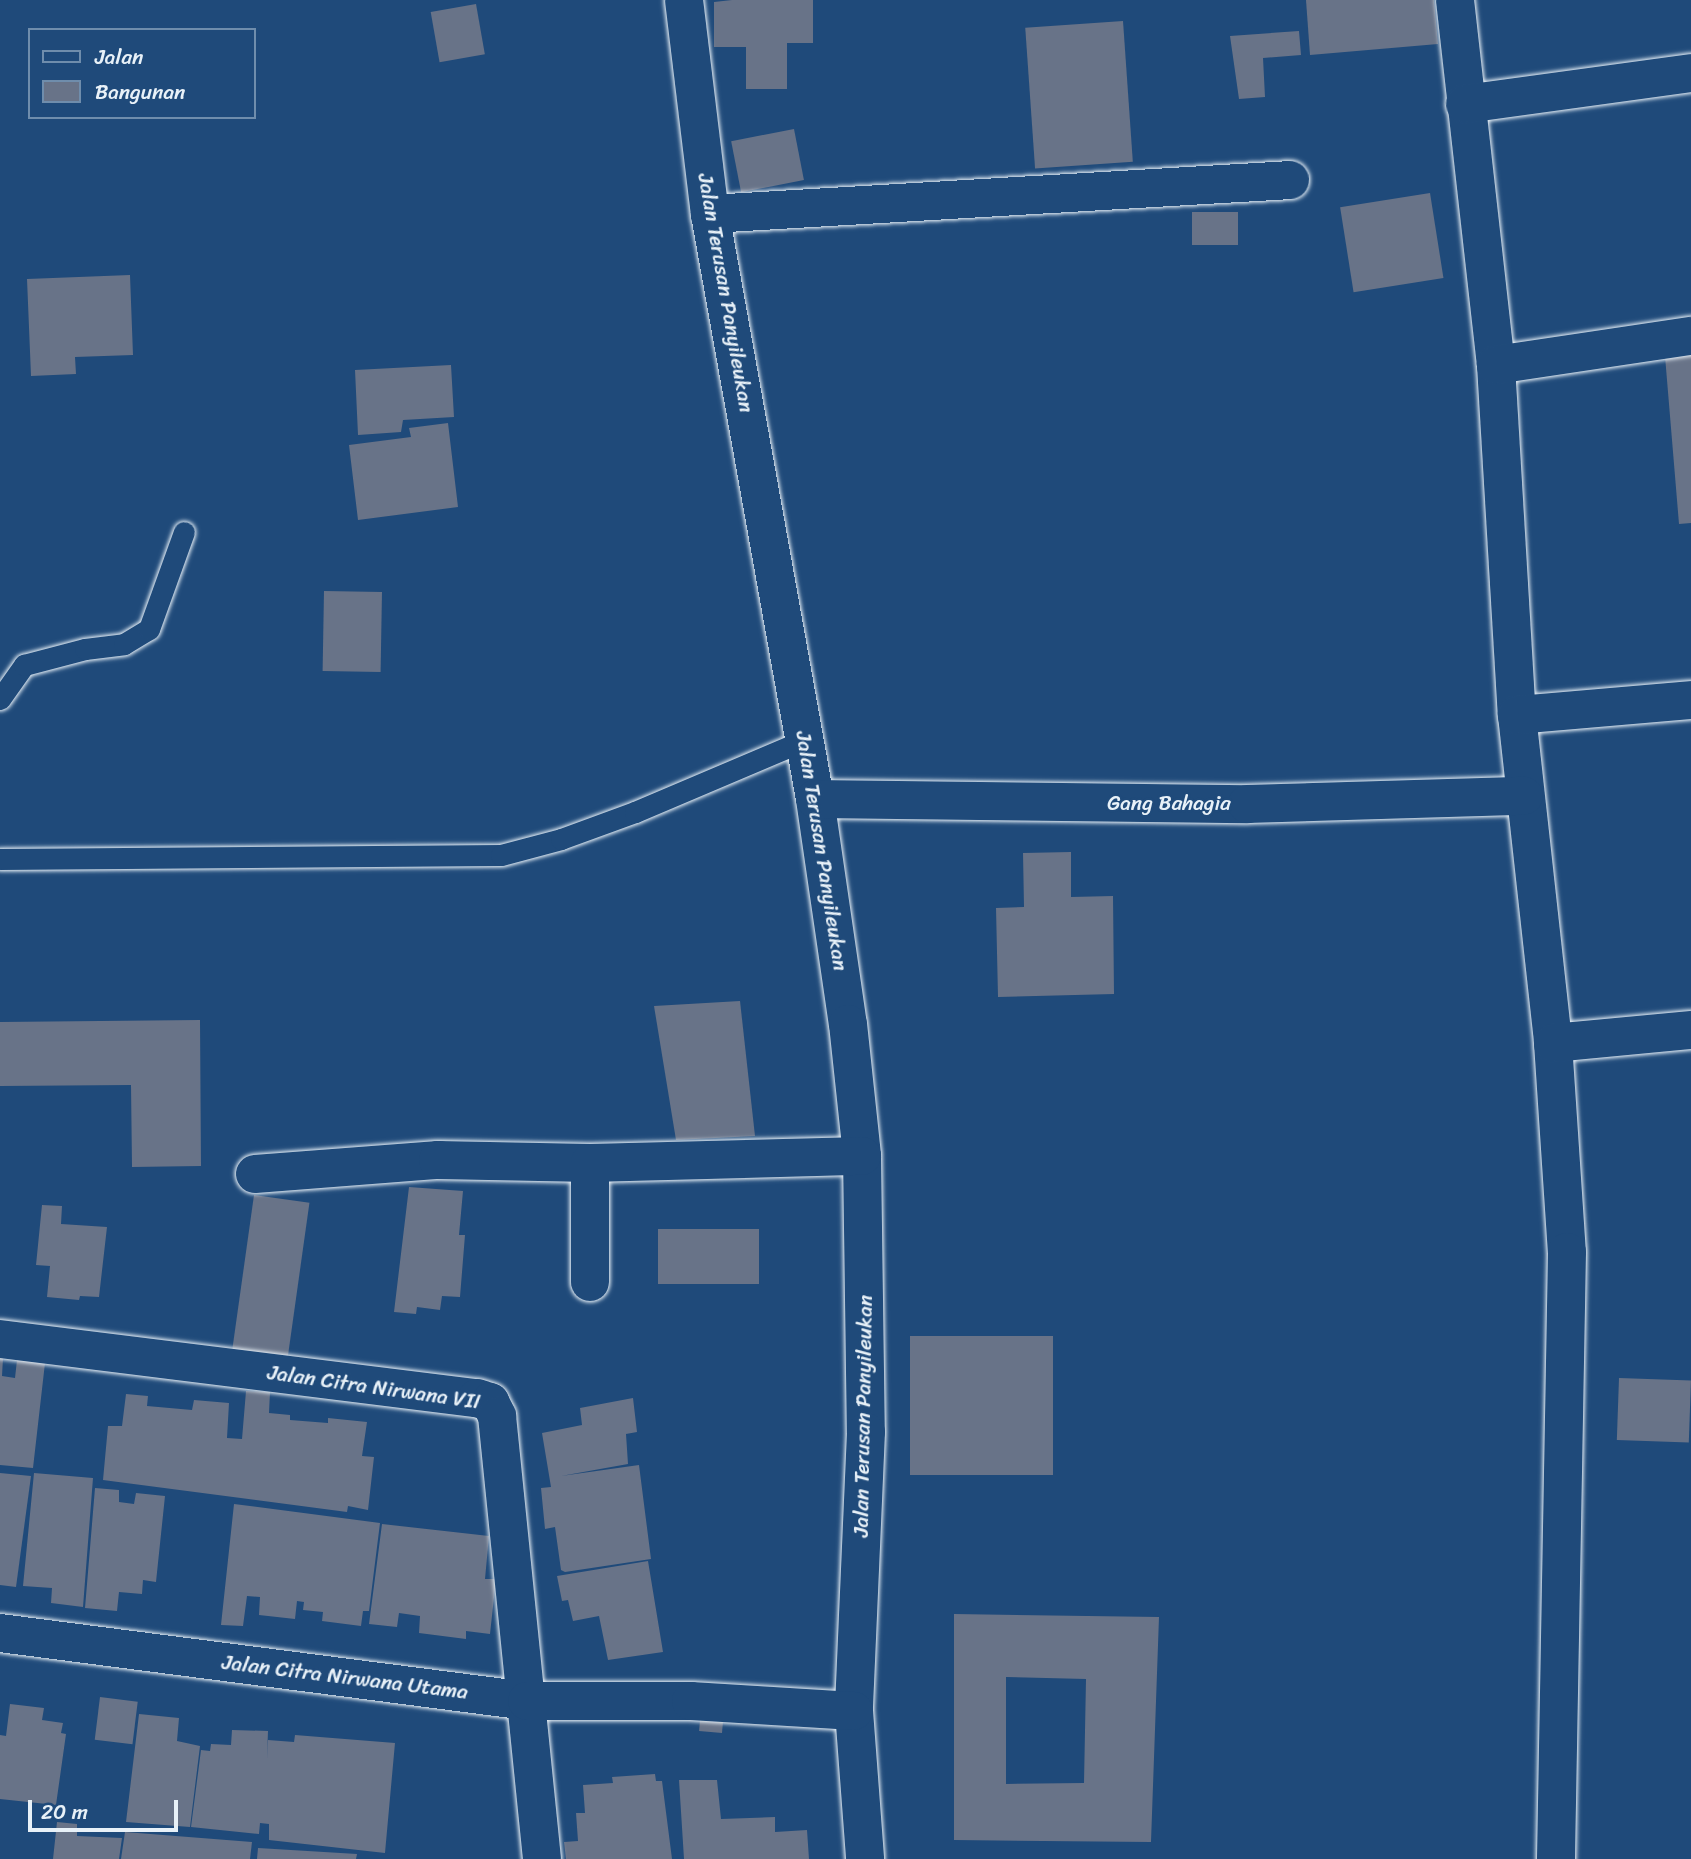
<!DOCTYPE html>
<style>
body{margin:0}
#map{position:relative;width:1691px;height:1859px;overflow:hidden;background:#1f4a7a;font-family:Sriracha,sans-serif}
div>[style]{position:absolute}
.building>*{inset:0;background:#687388;transform-origin:0 0}
.roads{filter:drop-shadow(0 0 2px #e8f1f8) drop-shadow(0 0 2px #e8f1f8)}
.lane>*{height:21px;margin:-10.5px;padding:0 10.5px;transform-origin:10.5px;border-radius:10.5px;background:#1f4a7a}
.street>*{height:38px;margin:-19px;padding:0 19px;transform-origin:19px;border-radius:19px;background:#1f4a7a}
span{translate:-50% -50%;white-space:nowrap;text-align:center;line-height:1.15;-webkit-text-stroke:5px #1f4a7a;paint-order:stroke}
.street-label{font-size:21px;color:#e8f1f8}
.legend{position:absolute;left:28px;top:28px;width:228px;height:91px;box-sizing:border-box;background:#1f4a7a;border:2px solid #6f8dac;margin:0;padding:9px 12px;list-style:none;font-size:21px;color:#e8f1f8}
.legend li{display:flex;align-items:center;gap:14px;height:35px}
.legend b{width:35px;border:2px solid #6f8dac}
.scale{position:absolute;left:28px;top:1800px;width:150px;height:32px;box-sizing:border-box;border:4px solid #e8f1f8;border-top:0;padding-left:9px;font-size:21px;line-height:24px;white-space:nowrap;color:#e8f1f8;-webkit-text-stroke:5px #1f4a7a;paint-order:stroke}
</style>
<div id="map">
<div class="building">
<i style="clip-path:polygon(732px 0,813px 0,813px 43px,787px 43px,787px 89px,746px 89px,746px 47px,714px 47px,714px 2px)"></i>
<i style="clip-path:polygon(1306px 0,1434px 0,1438px 44px,1310px 55px)"></i>
<i style="left:476px;top:4px;width:51px;height:46px;rotate:80deg"></i>
<i style="left:1123px;top:21px;width:141px;height:98px;rotate:86deg"></i>
<i style="clip-path:polygon(1299px 31px,1301px 55px,1263px 58px,1265px 97px,1239px 99px,1230px 36px)"></i>
<i style="left:794px;top:129px;width:52px;height:64px;rotate:79deg"></i>
<i style="left:1430px;top:193px;width:86px;height:91px;rotate:81deg"></i>
<i style="left:1192px;top:212px;width:46px;height:33px"></i>
<i style="clip-path:polygon(130px 275px,133px 355px,75px 357px,76px 374px,31px 376px,27px 279px)"></i>
<i style="clip-path:polygon(1691px 354px,1691px 523px,1679px 524px,1665px 356px)"></i>
<i style="clip-path:polygon(451px 365px,454px 417px,403px 420px,401px 432px,358px 435px,355px 370px)"></i>
<i style="clip-path:polygon(448px 423px,458px 507px,358px 520px,349px 445px,411px 437px,409px 428px)"></i>
<i style="left:324px;top:591px;width:58px;height:80px;rotate:1deg"></i>
<i style="clip-path:polygon(1071px 852px,1071px 897px,1113px 896px,1114px 994px,998px 997px,996px 908px,1024px 907px,1023px 853px)"></i>
<i style="clip-path:polygon(740px 1001px,755px 1136px,676px 1140px,654px 1006px)"></i>
<i style="clip-path:polygon(200px 1020px,201px 1166px,132px 1167px,131px 1085px,0 1086px,0 1022px)"></i>
<i style="clip-path:polygon(409px 1187px,463px 1191px,459px 1235px,465px 1235px,460px 1297px,442px 1296px,440px 1310px,417px 1307px,416px 1314px,394px 1312px)"></i>
<i style="left:254px;top:1195px;width:56px;height:156px;rotate:8deg"></i>
<i style="clip-path:polygon(42px 1205px,62px 1206px,61px 1224px,107px 1227px,99px 1297px,80px 1296px,79px 1300px,47px 1297px,50px 1266px,36px 1265px)"></i>
<i style="left:658px;top:1229px;width:101px;height:55px"></i>
<i style="left:910px;top:1336px;width:143px;height:139px"></i>
<i style="clip-path:polygon(0 1357px,3px 1358px,2px 1376px,15px 1378px,17px 1360px,45px 1363px,33px 1468px,0 1465px)"></i>
<i style="left:1619px;top:1378px;width:72px;height:62px;rotate:2deg"></i>
<i style="clip-path:polygon(246px 1391px,270px 1392px,269px 1413px,290px 1415px,290px 1420px,328px 1423px,328px 1418px,367px 1422px,362px 1456px,374px 1457px,368px 1510px,348px 1506px,347px 1512px,103px 1480px,108px 1426px,122px 1426px,126px 1394px,148px 1396px,147px 1406px,192px 1410px,194px 1400px,229px 1403px,227px 1438px,242px 1439px)"></i>
<i style="clip-path:polygon(633px 1398px,637px 1432px,626px 1434px,628px 1464px,561px 1476px,639px 1465px,651px 1559px,565px 1572px,561px 1570px,555px 1527px,545px 1529px,541px 1488px,551px 1487px,542px 1433px,582px 1425px,580px 1408px)"></i>
<i style="clip-path:polygon(0 1473px,31px 1476px,16px 1587px,0 1585px)"></i>
<i style="clip-path:polygon(34px 1473px,93px 1478px,83px 1607px,51px 1603px,52px 1588px,23px 1586px)"></i>
<i style="clip-path:polygon(95px 1488px,119px 1490px,119px 1502px,134px 1504px,136px 1493px,165px 1496px,156px 1582px,143px 1580px,142px 1594px,119px 1592px,117px 1611px,85px 1608px)"></i>
<i style="clip-path:polygon(234px 1504px,380px 1523px,369px 1611px,363px 1611px,361px 1626px,322px 1621px,323px 1612px,303px 1610px,304px 1602px,297px 1601px,295px 1619px,259px 1615px,260px 1597px,247px 1596px,243px 1626px,221px 1625px)"></i>
<i style="clip-path:polygon(382px 1524px,489px 1536px,485px 1579px,496px 1579px,490px 1634px,466px 1631px,466px 1639px,419px 1633px,420px 1616px,399px 1613px,397px 1627px,369px 1624px)"></i>
<i style="clip-path:polygon(648px 1561px,663px 1652px,608px 1660px,599px 1616px,573px 1621px,568px 1600px,562px 1601px,557px 1576px)"></i>
<i style="clip-path:polygon(evenodd,954px 1614px,1159px 1617px,1151px 1842px,954px 1840px,954px 1614px,1006px 1677px,1086px 1679px,1084px 1783px,1006px 1784px,1006px 1677px)"></i>
<i style="left:100px;top:1697px;width:38px;height:43px;rotate:7deg"></i>
<i style="clip-path:polygon(10px 1704px,44px 1708px,42px 1720px,63px 1723px,61px 1733px,66px 1734px,56px 1805px,0 1799px,0 1735px,6px 1736px)"></i>
<i style="left:701px;top:1709px;width:23px;height:22px;rotate:5deg"></i>
<i style="clip-path:polygon(139px 1714px,179px 1718px,177px 1741px,200px 1746px,190px 1827px,126px 1822px)"></i>
<i style="clip-path:polygon(232px 1730px,268px 1731px,267px 1759px,268px 1740px,294px 1742px,295px 1735px,395px 1743px,385px 1853px,269px 1840px,269px 1824px,260px 1823px,259px 1834px,191px 1827px,201px 1750px,210px 1751px,211px 1744px,231px 1745px)"></i>
<i style="clip-path:polygon(655px 1774px,656px 1781px,662px 1781px,672px 1859px,566px 1859px,564px 1842px,578px 1841px,576px 1813px,585px 1813px,583px 1785px,613px 1783px,612px 1777px)"></i>
<i style="clip-path:polygon(679px 1780px,717px 1780px,721px 1819px,775px 1817px,775px 1832px,807px 1830px,809px 1859px,684px 1859px)"></i>
<i style="clip-path:polygon(57px 1822px,77px 1824px,77px 1836px,122px 1838px,119px 1859px,53px 1859px)"></i>
<i style="clip-path:polygon(125px 1832px,252px 1842px,250px 1859px,121px 1859px)"></i>
<i style="clip-path:polygon(258px 1848px,357px 1854px,356px 1859px,257px 1859px)"></i>
</div>
<div class="roads">
<div class="lane">
<i style="left:0;top:699px;width:42px;rotate:-54.8deg"></i>
<i style="left:24px;top:665px;width:63px;rotate:-14.7deg"></i>
<i style="left:85px;top:649px;width:39px;rotate:-7deg"></i>
<i style="left:124px;top:644px;width:29px;rotate:-31deg"></i>
<i style="left:149px;top:629px;width:103px;rotate:-70.2deg"></i>
<i style="left:0;top:859px;width:501px;rotate:-0.46deg"></i>
<i style="left:501px;top:855px;width:62px;rotate:-14.9deg"></i>
<i style="left:561px;top:839px;width:79px;rotate:-20deg"></i>
<i style="left:635px;top:812px;width:185px;rotate:-23deg"></i>
</div>
<div class="street">
<i style="left:684px;top:0;width:216px;rotate:83.1deg"></i>
<i style="left:710px;top:214px;width:594px;rotate:79.82deg"></i>
<i style="left:815px;top:799px;width:227px;rotate:81.7deg"></i>
<i style="left:848px;top:1024px;width:133px;rotate:83.9deg"></i>
<i style="left:862px;top:1156px;width:276px;rotate:89.2deg"></i>
<i style="left:866px;top:1432px;width:279px;rotate:92.5deg"></i>
<i style="left:854px;top:1711px;width:148px;rotate:85.7deg"></i>
<i style="left:1455px;top:0;width:367px;rotate:83.6deg"></i>
<i style="left:1496px;top:365px;width:351px;rotate:86.6deg"></i>
<i style="left:1517px;top:715px;width:330px;rotate:83.7deg"></i>
<i style="left:1553px;top:1043px;width:209px;rotate:86.2deg"></i>
<i style="left:1567px;top:1252px;width:607px;rotate:91.04deg"></i>
<i style="left:1465px;top:104px;width:228px;rotate:-7.8deg"></i>
<i style="left:710px;top:214px;width:581px;rotate:-3.35deg"></i>
<i style="left:1496px;top:365px;width:197px;rotate:-8.5deg"></i>
<i style="left:1517px;top:715px;width:175px;rotate:-4.9deg"></i>
<i style="left:815px;top:799px;width:432px;rotate:0.7deg"></i>
<i style="left:1247px;top:804px;width:277px;rotate:-1.7deg"></i>
<i style="left:1553px;top:1043px;width:139px;rotate:-5.4deg"></i>
<i style="left:255px;top:1174px;width:184px;rotate:-4.4deg"></i>
<i style="left:438px;top:1160px;width:152px;rotate:1.1deg"></i>
<i style="left:590px;top:1163px;width:272px;rotate:-1.5deg"></i>
<i style="left:590px;top:1282px;width:119px;rotate:-90deg"></i>
<i style="left:0;top:1339px;width:481px;rotate:7.1deg"></i>
<i style="left:477px;top:1398px;width:14px;rotate:17deg"></i>
<i style="left:490px;top:1402px;width:16px;rotate:63deg"></i>
<i style="left:497px;top:1416px;width:445px;rotate:84.2deg"></i>
<i style="left:0;top:1633px;width:531px;rotate:7.35deg"></i>
<i style="left:527px;top:1701px;width:164px"></i>
<i style="left:691px;top:1701px;width:163px;rotate:3.5deg"></i>
</div>
</div>
<div class="street-label">
<span style="left:726px;top:293px;rotate:80deg">Jalan Terusan Panyileukan</span>
<span style="left:1169px;top:803px">Gang Bahagia</span>
<span style="left:822px;top:851px;rotate:81deg">Jalan Terusan Panyileukan</span>
<span style="left:374px;top:1387px;rotate:8deg">Jalan Citra Nirwana VII</span>
<span style="left:863px;top:1416px;rotate:-89deg">Jalan Terusan Panyileukan</span>
<span style="left:345px;top:1677px;rotate:7deg">Jalan Citra Nirwana Utama</span>
</div>
<ul class="legend">
<li><b style="height:9px;background:#1f4a7a"></b>Jalan</li>
<li><b style="height:19px;background:#687388"></b>Bangunan</li>
</ul>
<div class="scale">20 m</div>
</div>
